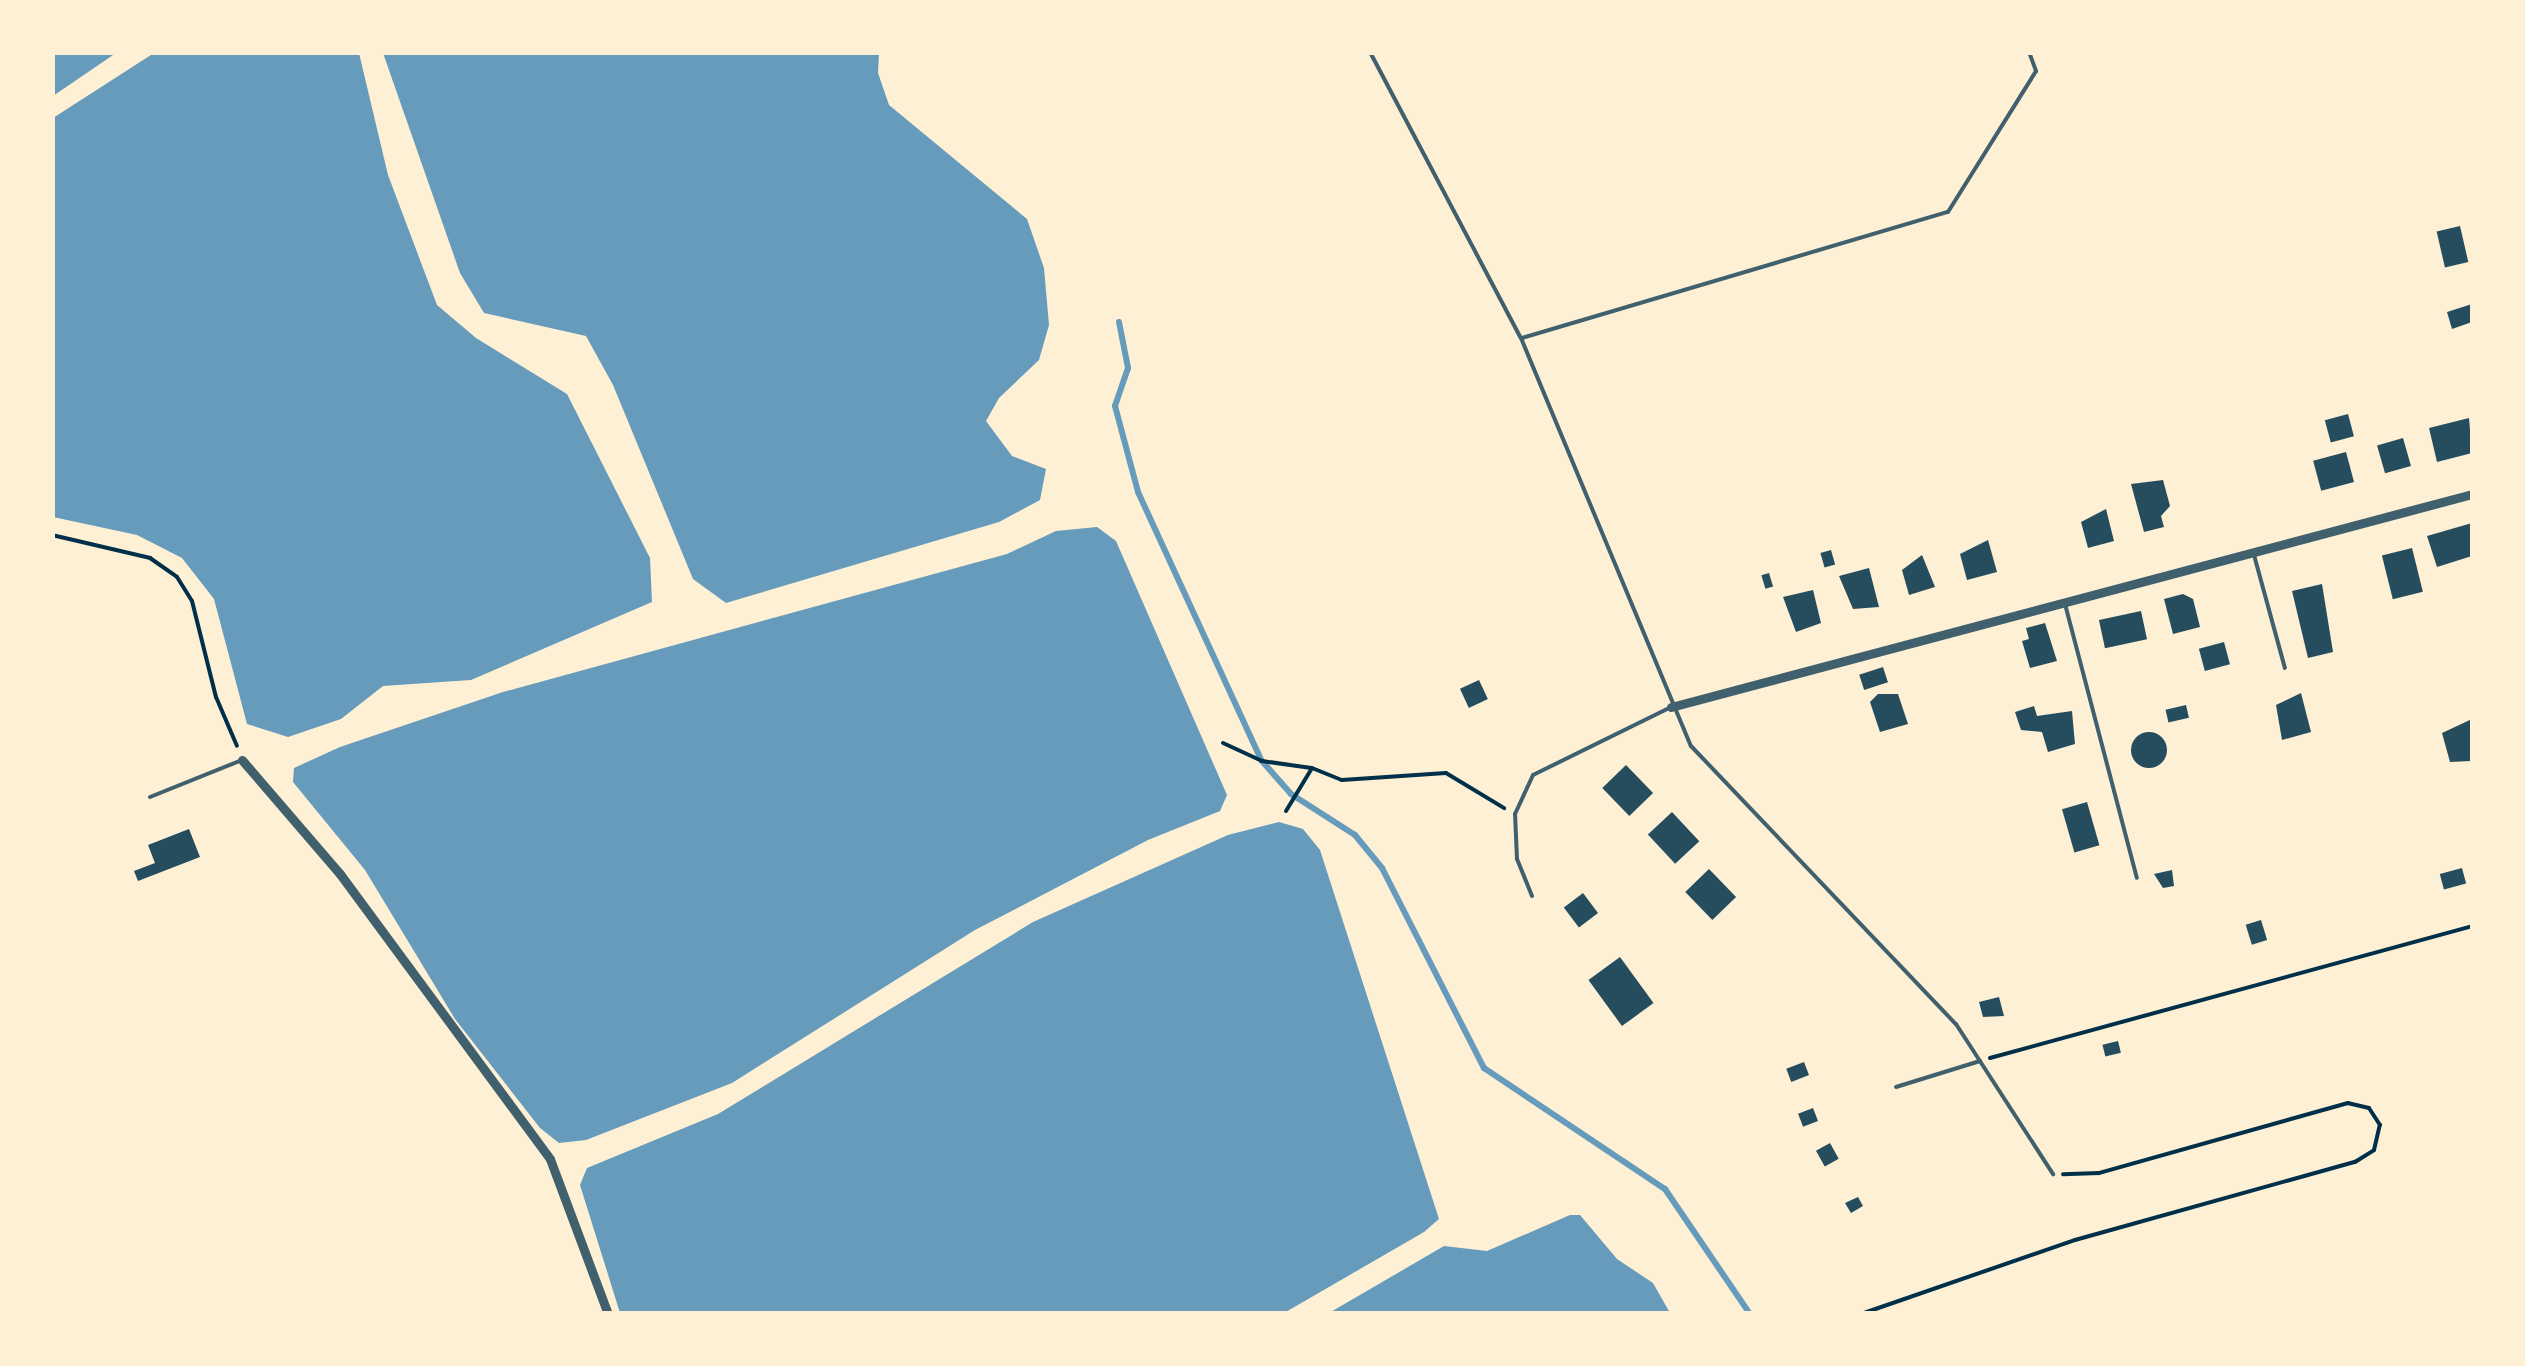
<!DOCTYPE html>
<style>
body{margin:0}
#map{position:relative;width:2525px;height:1366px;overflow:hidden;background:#fdf0d5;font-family:"DejaVu Sans",sans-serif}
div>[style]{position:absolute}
.water>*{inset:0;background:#669bbc}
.stream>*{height:6px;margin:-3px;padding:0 3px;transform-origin:3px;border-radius:3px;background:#669bbc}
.building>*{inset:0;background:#264d5e;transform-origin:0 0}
.round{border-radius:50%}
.path>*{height:4px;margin:-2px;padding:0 2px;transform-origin:2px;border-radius:2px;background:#003049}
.service>*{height:4px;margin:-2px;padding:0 2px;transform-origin:2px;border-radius:2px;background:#3f606c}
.minor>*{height:9px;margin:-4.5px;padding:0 4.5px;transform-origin:4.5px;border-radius:4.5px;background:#3f606c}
span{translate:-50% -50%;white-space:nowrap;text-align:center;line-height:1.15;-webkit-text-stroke:8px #fdf0d5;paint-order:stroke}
.frame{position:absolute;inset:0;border:55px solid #fdf0d5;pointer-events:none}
</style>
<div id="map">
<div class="water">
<i style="clip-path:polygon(53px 52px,116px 52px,116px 53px,53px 96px)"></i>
<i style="clip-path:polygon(154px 53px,359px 53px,388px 175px,437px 305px,476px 338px,567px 394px,650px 558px,652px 602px,471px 680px,383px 686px,341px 719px,288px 737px,247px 724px,214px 599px,182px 558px,137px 535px,53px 517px,53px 118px)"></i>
<i style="clip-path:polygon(383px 53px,879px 53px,878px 73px,889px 105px,1027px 219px,1044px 268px,1049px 325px,1039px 360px,999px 398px,986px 421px,1012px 456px,1046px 469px,1040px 500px,999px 522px,726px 603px,693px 579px,613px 385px,586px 336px,484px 313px,460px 273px)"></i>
<i style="clip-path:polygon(1097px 527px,1116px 541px,1227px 795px,1220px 811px,1148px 840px,975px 930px,732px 1083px,586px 1140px,559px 1143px,540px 1128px,455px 1019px,365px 870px,293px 782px,294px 768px,340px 747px,503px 692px,1007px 554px,1056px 531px)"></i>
<i style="clip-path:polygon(1279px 822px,1303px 829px,1320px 850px,1439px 1219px,1424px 1232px,1284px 1313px,620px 1313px,580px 1185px,587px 1168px,718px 1114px,1033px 922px,1228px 835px)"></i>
<i style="clip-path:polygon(1570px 1215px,1580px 1215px,1617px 1259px,1653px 1283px,1670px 1313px,1329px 1313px,1444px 1246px,1487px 1251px)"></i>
</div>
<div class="stream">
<i style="left:1119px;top:322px;width:47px;rotate:78.9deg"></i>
<i style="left:1128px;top:368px;width:40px;rotate:108.9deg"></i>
<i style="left:1115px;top:406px;width:89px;rotate:75deg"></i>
<i style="left:1138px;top:492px;width:296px;rotate:65.3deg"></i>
<i style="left:1262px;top:761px;width:44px;rotate:48.7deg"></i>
<i style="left:1291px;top:794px;width:76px;rotate:32.6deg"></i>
<i style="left:1355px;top:835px;width:43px;rotate:50.7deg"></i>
<i style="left:1382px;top:868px;width:225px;rotate:63deg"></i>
<i style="left:1484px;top:1068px;width:218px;rotate:33.8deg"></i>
<i style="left:1665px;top:1189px;width:151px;rotate:55.8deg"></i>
</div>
<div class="building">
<i style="left:2460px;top:226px;width:37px;height:24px;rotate:77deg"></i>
<i style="clip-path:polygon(2472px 304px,2472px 322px,2452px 329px,2447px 312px)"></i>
<i style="left:2348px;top:414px;width:23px;height:24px;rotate:75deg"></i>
<i style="clip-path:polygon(2469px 418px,2472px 453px,2437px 462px,2429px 428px)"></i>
<i style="left:2403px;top:438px;width:29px;height:27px;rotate:74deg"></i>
<i style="left:2346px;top:452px;width:31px;height:34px;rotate:75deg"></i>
<i style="clip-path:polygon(2163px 480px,2170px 506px,2161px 516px,2164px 527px,2144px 532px,2131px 484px)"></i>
<i style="clip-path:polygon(2106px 509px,2114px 541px,2088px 548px,2081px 522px)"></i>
<i style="clip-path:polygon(2472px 523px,2472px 556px,2437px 567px,2427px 536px)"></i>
<i style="clip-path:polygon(1988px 540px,1997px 572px,1967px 580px,1960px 554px)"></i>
<i style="left:2412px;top:548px;width:45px;height:31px;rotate:76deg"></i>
<i style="left:1831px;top:550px;width:15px;height:11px;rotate:74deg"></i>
<i style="clip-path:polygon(1922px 555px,1935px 587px,1909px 595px,1902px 570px)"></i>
<i style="clip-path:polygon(1869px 568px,1879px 607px,1853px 609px,1839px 576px)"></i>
<i style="left:1769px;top:573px;width:14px;height:8px;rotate:73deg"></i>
<i style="clip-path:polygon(2322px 584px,2333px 652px,2308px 658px,2292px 591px)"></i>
<i style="clip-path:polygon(1813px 590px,1821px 623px,1796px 632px,1783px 597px)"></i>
<i style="clip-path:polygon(2183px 594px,2193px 599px,2200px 627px,2173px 634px,2164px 599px)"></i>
<i style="left:2141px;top:611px;width:29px;height:43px;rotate:78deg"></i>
<i style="clip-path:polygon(2045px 623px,2057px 661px,2030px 668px,2022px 641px,2029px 639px,2026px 628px)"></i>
<i style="left:2224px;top:642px;width:23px;height:26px;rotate:75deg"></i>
<i style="left:1883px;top:667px;width:16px;height:25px;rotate:72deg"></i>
<i style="left:1479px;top:680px;width:21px;height:21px;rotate:65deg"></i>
<i style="clip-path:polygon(2301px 693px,2311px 732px,2282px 740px,2276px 705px)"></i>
<i style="clip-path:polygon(1878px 694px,1898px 694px,1908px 724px,1880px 732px,1870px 702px)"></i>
<i style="left:2186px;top:705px;width:13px;height:21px;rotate:77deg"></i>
<i style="clip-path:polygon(2034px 706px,2037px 716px,2072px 711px,2075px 744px,2048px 752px,2042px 732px,2021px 730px,2015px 712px)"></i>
<i style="clip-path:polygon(2472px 719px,2471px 761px,2450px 762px,2442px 733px)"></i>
<i class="round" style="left:2131px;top:732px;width:36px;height:36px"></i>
<i style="left:1626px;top:765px;width:39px;height:33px;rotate:46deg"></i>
<i style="left:2087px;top:802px;width:45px;height:26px;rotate:74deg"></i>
<i style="left:1672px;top:812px;width:40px;height:33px;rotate:47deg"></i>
<i style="clip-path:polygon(189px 829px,200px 857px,138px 881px,134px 871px,155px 863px,148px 845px)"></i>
<i style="left:2462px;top:868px;width:16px;height:23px;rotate:75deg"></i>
<i style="left:1709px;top:869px;width:39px;height:33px;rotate:46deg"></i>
<i style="clip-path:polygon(2172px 870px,2174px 886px,2163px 888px,2154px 874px)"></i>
<i style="left:1583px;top:893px;width:25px;height:24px;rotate:53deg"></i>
<i style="left:2261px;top:920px;width:21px;height:16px;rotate:73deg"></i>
<i style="left:1620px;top:957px;width:57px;height:39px;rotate:54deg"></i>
<i style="clip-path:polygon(1999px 997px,2004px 1016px,1983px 1017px,1979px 1002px)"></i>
<i style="left:2118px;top:1041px;width:12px;height:16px;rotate:76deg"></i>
<i style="left:1804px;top:1062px;width:14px;height:19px;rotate:69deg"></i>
<i style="left:1813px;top:1108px;width:14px;height:16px;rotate:69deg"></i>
<i style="left:1830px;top:1143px;width:18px;height:16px;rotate:61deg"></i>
<i style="clip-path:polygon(1858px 1197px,1863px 1206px,1851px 1213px,1845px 1203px)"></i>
</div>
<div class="path">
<i style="left:52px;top:535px;width:101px;rotate:13.2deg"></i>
<i style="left:150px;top:558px;width:33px;rotate:35deg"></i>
<i style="left:177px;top:577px;width:28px;rotate:58deg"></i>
<i style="left:192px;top:601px;width:99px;rotate:76deg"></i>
<i style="left:216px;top:697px;width:53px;rotate:66.8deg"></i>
<i style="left:1223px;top:743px;width:43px;rotate:24.8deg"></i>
<i style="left:1262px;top:761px;width:50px;rotate:8deg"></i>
<i style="left:1286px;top:811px;width:50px;rotate:-58.8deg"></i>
<i style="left:1312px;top:768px;width:32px;rotate:22deg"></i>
<i style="left:1342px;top:780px;width:104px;rotate:-3.9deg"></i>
<i style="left:1446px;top:773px;width:68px;rotate:31.1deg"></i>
<i style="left:1990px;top:1058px;width:500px;rotate:-15.3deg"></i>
<i style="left:1861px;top:1314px;width:226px;rotate:-19.1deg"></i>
<i style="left:2075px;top:1240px;width:291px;rotate:-15.6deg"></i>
<i style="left:2355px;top:1162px;width:22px;rotate:-32deg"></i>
<i style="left:2374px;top:1150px;width:26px;rotate:-77deg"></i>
<i style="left:2380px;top:1125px;width:20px;rotate:-123deg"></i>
<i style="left:2369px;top:1108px;width:22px;rotate:-167deg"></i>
<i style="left:2348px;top:1103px;width:259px;rotate:164.3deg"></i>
<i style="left:2099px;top:1173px;width:36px;rotate:178deg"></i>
</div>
<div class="service">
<i style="left:1370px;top:52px;width:323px;rotate:62.2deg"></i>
<i style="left:1521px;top:338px;width:442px;rotate:67.4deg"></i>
<i style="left:1691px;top:746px;width:384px;rotate:46.4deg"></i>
<i style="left:1956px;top:1024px;width:179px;rotate:57.1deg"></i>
<i style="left:1522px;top:338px;width:444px;rotate:-16.5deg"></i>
<i style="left:1948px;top:212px;width:166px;rotate:-58deg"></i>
<i style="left:2036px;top:71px;width:20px;rotate:-110deg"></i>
<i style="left:2254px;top:555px;width:117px;rotate:74.7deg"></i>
<i style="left:2065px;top:604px;width:283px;rotate:75.3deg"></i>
<i style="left:150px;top:797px;width:99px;rotate:-21.9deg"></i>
<i style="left:1532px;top:896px;width:40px;rotate:-112deg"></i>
<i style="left:1517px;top:859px;width:45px;rotate:-92.5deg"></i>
<i style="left:1515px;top:814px;width:43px;rotate:-65.2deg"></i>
<i style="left:1533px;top:775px;width:154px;rotate:-26.2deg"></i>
<i style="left:1896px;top:1087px;width:88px;rotate:-17.2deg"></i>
</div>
<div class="minor">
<i style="left:1671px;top:707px;width:829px;rotate:-14.89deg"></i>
<i style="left:242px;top:760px;width:150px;rotate:49.3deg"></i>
<i style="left:340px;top:874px;width:354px;rotate:53.6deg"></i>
<i style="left:550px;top:1159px;width:165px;rotate:69.5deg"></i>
</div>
<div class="frame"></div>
</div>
